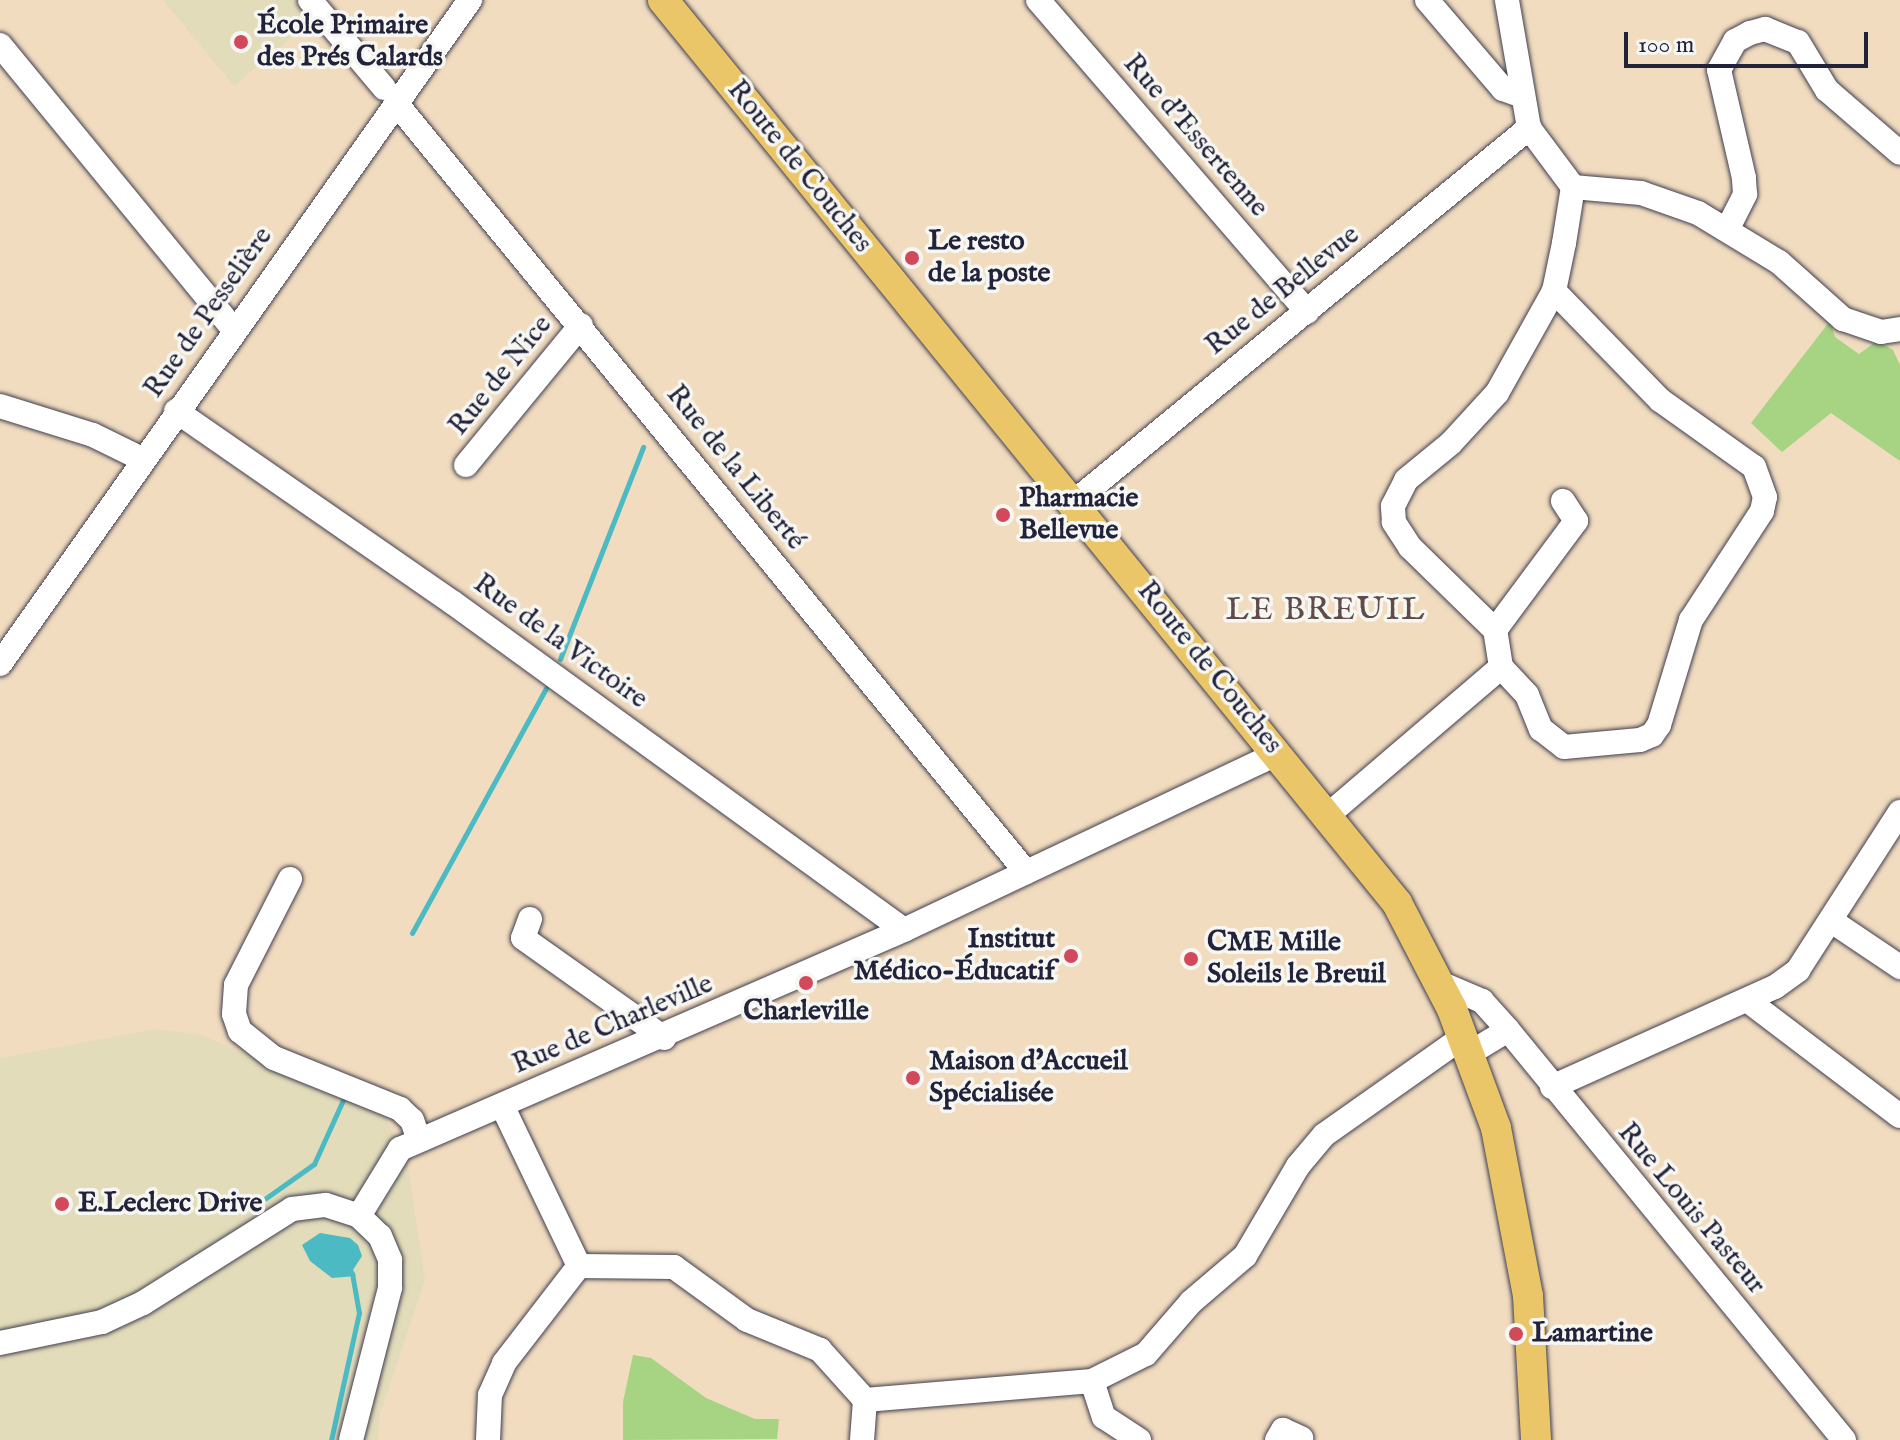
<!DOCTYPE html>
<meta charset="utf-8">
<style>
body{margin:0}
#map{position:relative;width:1900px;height:1440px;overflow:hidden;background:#f1dcbf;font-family:"IM FELL English",serif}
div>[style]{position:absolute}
.built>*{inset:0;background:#e2dcba}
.green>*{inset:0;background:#a6d482}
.water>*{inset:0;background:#4bbac3}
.stream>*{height:5px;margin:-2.5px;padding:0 2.5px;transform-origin:2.5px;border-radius:2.5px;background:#4bbac3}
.roads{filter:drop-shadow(0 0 2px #413e4f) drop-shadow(0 0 2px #413e4f)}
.minor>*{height:24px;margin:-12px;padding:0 12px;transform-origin:12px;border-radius:12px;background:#fff}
.major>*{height:30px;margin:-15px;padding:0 15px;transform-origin:15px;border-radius:15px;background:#ebc669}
.dots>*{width:22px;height:22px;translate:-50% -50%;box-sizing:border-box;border:4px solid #f6f6f2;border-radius:50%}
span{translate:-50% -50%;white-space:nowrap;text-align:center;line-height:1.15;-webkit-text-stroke:7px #f6f6f2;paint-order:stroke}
.poi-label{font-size:28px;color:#22223b;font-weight:700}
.left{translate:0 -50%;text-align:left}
.right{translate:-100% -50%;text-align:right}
.street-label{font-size:28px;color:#22223b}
.quarter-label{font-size:32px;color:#604b49;letter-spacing:2px}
.scale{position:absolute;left:1624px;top:32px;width:244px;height:36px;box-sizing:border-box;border:4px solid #22223b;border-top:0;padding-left:10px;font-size:24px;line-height:28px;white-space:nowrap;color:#22223b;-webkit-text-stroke:6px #f6f6f2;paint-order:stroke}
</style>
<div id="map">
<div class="built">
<i style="clip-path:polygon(163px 0,298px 0,313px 19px,234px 86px)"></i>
<i style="clip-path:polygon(156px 1029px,201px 1035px,381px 1111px,407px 1159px,425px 1280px,380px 1414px,378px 1440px,0 1440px,0 1058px)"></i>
</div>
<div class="green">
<i style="clip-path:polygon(1830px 321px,1835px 337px,1859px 354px,1877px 341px,1893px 350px,1900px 365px,1900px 461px,1831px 413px,1782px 452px,1751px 423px)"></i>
<i style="clip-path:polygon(633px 1355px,651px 1358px,706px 1398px,755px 1419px,779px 1419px,777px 1439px,623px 1440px,623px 1402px)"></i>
</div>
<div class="water">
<i style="clip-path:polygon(320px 1233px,350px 1238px,358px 1245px,362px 1256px,353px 1270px,356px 1276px,332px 1278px,310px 1261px,302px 1245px)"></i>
</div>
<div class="stream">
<i style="left:560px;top:659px;width:228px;rotate:-68.6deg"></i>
<i style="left:412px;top:933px;width:279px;rotate:-61.3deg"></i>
<i style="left:266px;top:1198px;width:59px;rotate:-35.3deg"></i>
<i style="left:314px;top:1164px;width:70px;rotate:-65.6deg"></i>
<i style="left:331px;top:1440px;width:130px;rotate:-77.6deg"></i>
<i style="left:359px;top:1313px;width:40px;rotate:-100deg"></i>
</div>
<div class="roads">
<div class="minor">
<i style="left:310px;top:0;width:115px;rotate:49.9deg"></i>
<i style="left:1038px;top:0;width:412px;rotate:49.2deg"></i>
<i style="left:1427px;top:0;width:117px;rotate:49.5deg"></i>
<i style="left:1503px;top:89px;width:20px;rotate:20deg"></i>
<i style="left:0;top:45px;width:367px;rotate:50.6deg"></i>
<i style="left:396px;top:103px;width:994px;rotate:50.67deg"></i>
<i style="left:1573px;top:187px;width:68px;rotate:5deg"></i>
<i style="left:1641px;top:193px;width:60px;rotate:19.3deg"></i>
<i style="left:1698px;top:213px;width:95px;rotate:31.2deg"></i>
<i style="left:1779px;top:262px;width:86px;rotate:41.7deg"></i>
<i style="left:1843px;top:319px;width:40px;rotate:18.9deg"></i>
<i style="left:1881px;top:332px;width:19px;rotate:-9deg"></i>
<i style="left:1728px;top:228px;width:38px;rotate:-63deg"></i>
<i style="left:1745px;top:194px;width:16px;rotate:-94deg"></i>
<i style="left:1744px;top:178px;width:111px;rotate:-103deg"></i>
<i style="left:1719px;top:70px;width:33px;rotate:-61deg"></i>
<i style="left:1735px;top:41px;width:17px;rotate:-28deg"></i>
<i style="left:1750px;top:33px;width:16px;rotate:-15deg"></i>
<i style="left:1765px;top:29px;width:35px;rotate:22deg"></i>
<i style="left:1798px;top:42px;width:56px;rotate:58.9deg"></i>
<i style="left:1827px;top:90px;width:96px;rotate:40.8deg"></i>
<i style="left:0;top:406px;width:97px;rotate:17.3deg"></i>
<i style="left:93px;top:435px;width:55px;rotate:26.1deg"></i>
<i style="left:176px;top:411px;width:336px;rotate:34.7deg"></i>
<i style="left:452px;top:602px;width:558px;rotate:35.97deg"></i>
<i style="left:466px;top:465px;width:181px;rotate:-50.6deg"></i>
<i style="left:1075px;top:501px;width:588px;rotate:-39.41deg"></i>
<i style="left:1495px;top:630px;width:136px;rotate:-53.4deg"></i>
<i style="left:1576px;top:521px;width:24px;rotate:-123deg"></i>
<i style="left:0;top:664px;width:814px;rotate:-54.71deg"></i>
<i style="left:1501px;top:667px;width:37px;rotate:-99deg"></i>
<i style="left:1495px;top:630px;width:119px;rotate:-135.7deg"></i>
<i style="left:1410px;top:547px;width:30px;rotate:-123deg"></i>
<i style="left:1394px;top:522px;width:16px;rotate:-94deg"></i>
<i style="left:1393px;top:506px;width:29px;rotate:-63deg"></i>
<i style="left:1406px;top:480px;width:58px;rotate:-39.4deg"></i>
<i style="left:1451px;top:443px;width:68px;rotate:-47.4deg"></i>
<i style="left:1497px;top:393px;width:117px;rotate:-60.8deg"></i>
<i style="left:1554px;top:291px;width:49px;rotate:-78.2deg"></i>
<i style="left:1564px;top:243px;width:57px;rotate:-80.9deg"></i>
<i style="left:1573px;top:187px;width:74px;rotate:-126.7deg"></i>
<i style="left:1529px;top:128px;width:130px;rotate:-99.8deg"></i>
<i style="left:1328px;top:815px;width:228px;rotate:-40.5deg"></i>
<i style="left:1501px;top:667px;width:38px;rotate:47deg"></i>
<i style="left:1527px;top:695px;width:37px;rotate:68deg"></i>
<i style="left:1541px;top:729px;width:29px;rotate:38deg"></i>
<i style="left:1564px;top:747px;width:76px;rotate:-5.3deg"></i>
<i style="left:1640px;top:740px;width:13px;rotate:-23deg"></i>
<i style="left:1652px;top:735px;width:12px;rotate:-55deg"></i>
<i style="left:1659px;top:725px;width:110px;rotate:-73.1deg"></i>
<i style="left:1691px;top:620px;width:130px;rotate:-56.9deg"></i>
<i style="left:1762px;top:511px;width:14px;rotate:-78deg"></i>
<i style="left:1765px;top:497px;width:32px;rotate:-110deg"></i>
<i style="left:1754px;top:467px;width:115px;rotate:-144.5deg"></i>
<i style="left:1660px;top:400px;width:152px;rotate:-134.2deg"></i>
<i style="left:290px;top:879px;width:119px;rotate:117deg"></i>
<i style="left:236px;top:985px;width:29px;rotate:94deg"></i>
<i style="left:234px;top:1014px;width:18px;rotate:71deg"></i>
<i style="left:240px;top:1031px;width:43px;rotate:38.5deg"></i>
<i style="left:274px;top:1058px;width:136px;rotate:22deg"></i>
<i style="left:400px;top:1109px;width:16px;rotate:43deg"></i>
<i style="left:412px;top:1120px;width:21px;rotate:71deg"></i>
<i style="left:530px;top:919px;width:20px;rotate:110deg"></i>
<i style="left:523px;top:938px;width:173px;rotate:35.3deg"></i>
<i style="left:1833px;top:922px;width:81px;rotate:33.9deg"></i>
<i style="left:1440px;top:983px;width:46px;rotate:23.2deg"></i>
<i style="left:1482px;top:1001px;width:39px;rotate:48deg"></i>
<i style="left:1508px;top:1030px;width:530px;rotate:50.66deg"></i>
<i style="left:1747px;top:1000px;width:192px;rotate:37.2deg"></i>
<i style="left:1470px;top:1053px;width:44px;rotate:-31.2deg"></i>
<i style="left:1552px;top:1087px;width:244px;rotate:-24.2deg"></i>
<i style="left:1775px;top:987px;width:29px;rotate:-36deg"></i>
<i style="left:1798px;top:970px;width:188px;rotate:-57.2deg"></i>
<i style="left:359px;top:1216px;width:79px;rotate:-58.5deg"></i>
<i style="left:400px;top:1149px;width:550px;rotate:-23.49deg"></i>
<i style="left:904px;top:930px;width:414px;rotate:-25.3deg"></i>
<i style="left:579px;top:1266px;width:95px;rotate:0.6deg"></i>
<i style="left:674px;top:1267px;width:90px;rotate:36deg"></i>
<i style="left:747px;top:1320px;width:79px;rotate:22.3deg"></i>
<i style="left:820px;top:1350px;width:67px;rotate:48deg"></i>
<i style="left:865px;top:1400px;width:228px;rotate:-4.8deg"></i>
<i style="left:1092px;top:1381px;width:60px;rotate:-26.6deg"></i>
<i style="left:1146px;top:1354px;width:69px;rotate:-49.1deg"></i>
<i style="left:1191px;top:1302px;width:71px;rotate:-40.4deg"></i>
<i style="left:1245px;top:1256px;width:104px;rotate:-59.5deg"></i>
<i style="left:1298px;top:1166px;width:40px;rotate:-50deg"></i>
<i style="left:1324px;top:1135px;width:170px;rotate:-35.2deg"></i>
<i style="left:0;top:1343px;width:104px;rotate:-11.6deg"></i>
<i style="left:102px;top:1322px;width:45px;rotate:-24.9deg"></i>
<i style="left:143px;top:1303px;width:176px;rotate:-32.2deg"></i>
<i style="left:292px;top:1209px;width:34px;rotate:-7deg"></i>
<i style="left:326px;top:1205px;width:35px;rotate:18deg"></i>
<i style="left:359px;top:1216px;width:29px;rotate:44deg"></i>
<i style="left:380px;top:1236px;width:26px;rotate:67deg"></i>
<i style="left:390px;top:1260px;width:28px;rotate:90deg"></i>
<i style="left:390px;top:1288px;width:157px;rotate:104.4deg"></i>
<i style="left:1092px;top:1381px;width:38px;rotate:72deg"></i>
<i style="left:1104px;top:1417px;width:42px;rotate:33.3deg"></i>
<i style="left:488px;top:1440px;width:45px;rotate:-87.5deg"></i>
<i style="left:490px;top:1395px;width:35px;rotate:-66deg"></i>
<i style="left:504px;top:1363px;width:123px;rotate:-52.3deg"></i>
<i style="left:579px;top:1266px;width:178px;rotate:-115.6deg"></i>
<i style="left:862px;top:1440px;width:40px;rotate:-85.7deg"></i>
<i style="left:1277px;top:1440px;width:12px;rotate:-59deg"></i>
<i style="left:1283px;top:1430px;width:20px;rotate:24deg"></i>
</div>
<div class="major">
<i style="left:663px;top:0;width:1164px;rotate:50.89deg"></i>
<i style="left:1397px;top:903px;width:119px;rotate:62.6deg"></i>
<i style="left:1452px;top:1009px;width:127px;rotate:69.7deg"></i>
<i style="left:1496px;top:1128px;width:171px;rotate:79.2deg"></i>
<i style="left:1528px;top:1296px;width:144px;rotate:86.8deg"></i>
</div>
</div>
<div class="dots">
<i style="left:241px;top:42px;background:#d1495b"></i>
<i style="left:912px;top:258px;background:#d1495b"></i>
<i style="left:1003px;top:515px;background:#d1495b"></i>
<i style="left:1071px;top:956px;background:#d1495b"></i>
<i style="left:1191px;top:959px;background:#d1495b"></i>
<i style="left:806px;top:983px;background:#d1495b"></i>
<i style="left:913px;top:1078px;background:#d1495b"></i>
<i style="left:62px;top:1204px;background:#d1495b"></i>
<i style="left:1516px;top:1334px;background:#d1495b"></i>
</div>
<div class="poi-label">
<span class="left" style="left:257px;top:42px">École Primaire<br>des Prés Calards</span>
<span class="left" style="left:928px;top:258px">Le resto<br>de la poste</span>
<span class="left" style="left:1019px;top:515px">Pharmacie<br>Bellevue</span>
<span class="right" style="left:1055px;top:956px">Institut<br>Médico-Éducatif</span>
<span class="left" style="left:1207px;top:959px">CME Mille<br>Soleils le Breuil</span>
<span style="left:806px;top:1012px">Charleville</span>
<span class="left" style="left:929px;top:1078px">Maison d'Accueil<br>Spécialisée</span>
<span class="left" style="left:78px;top:1204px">E.Leclerc Drive</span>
<span class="left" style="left:1532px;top:1334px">Lamartine</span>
</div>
<div class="street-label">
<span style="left:1195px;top:136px;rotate:49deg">Rue d'Essertenne</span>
<span style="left:799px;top:167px;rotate:51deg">Route de Couches</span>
<span style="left:1283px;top:291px;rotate:-39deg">Rue de Bellevue</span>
<span style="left:209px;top:313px;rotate:-55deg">Rue de Pesselière</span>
<span style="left:501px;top:376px;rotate:-51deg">Rue de Nice</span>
<span style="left:735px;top:468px;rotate:51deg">Rue de la Liberté</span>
<span style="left:560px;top:642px;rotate:36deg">Rue de la Victoire</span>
<span style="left:1209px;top:668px;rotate:51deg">Route de Couches</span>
<span style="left:613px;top:1025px;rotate:-23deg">Rue de Charleville</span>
<span style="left:1691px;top:1209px;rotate:50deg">Rue Louis Pasteur</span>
</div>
<div class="quarter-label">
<span style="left:1326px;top:611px">LE BREUIL</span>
</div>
<div class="scale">100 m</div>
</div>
